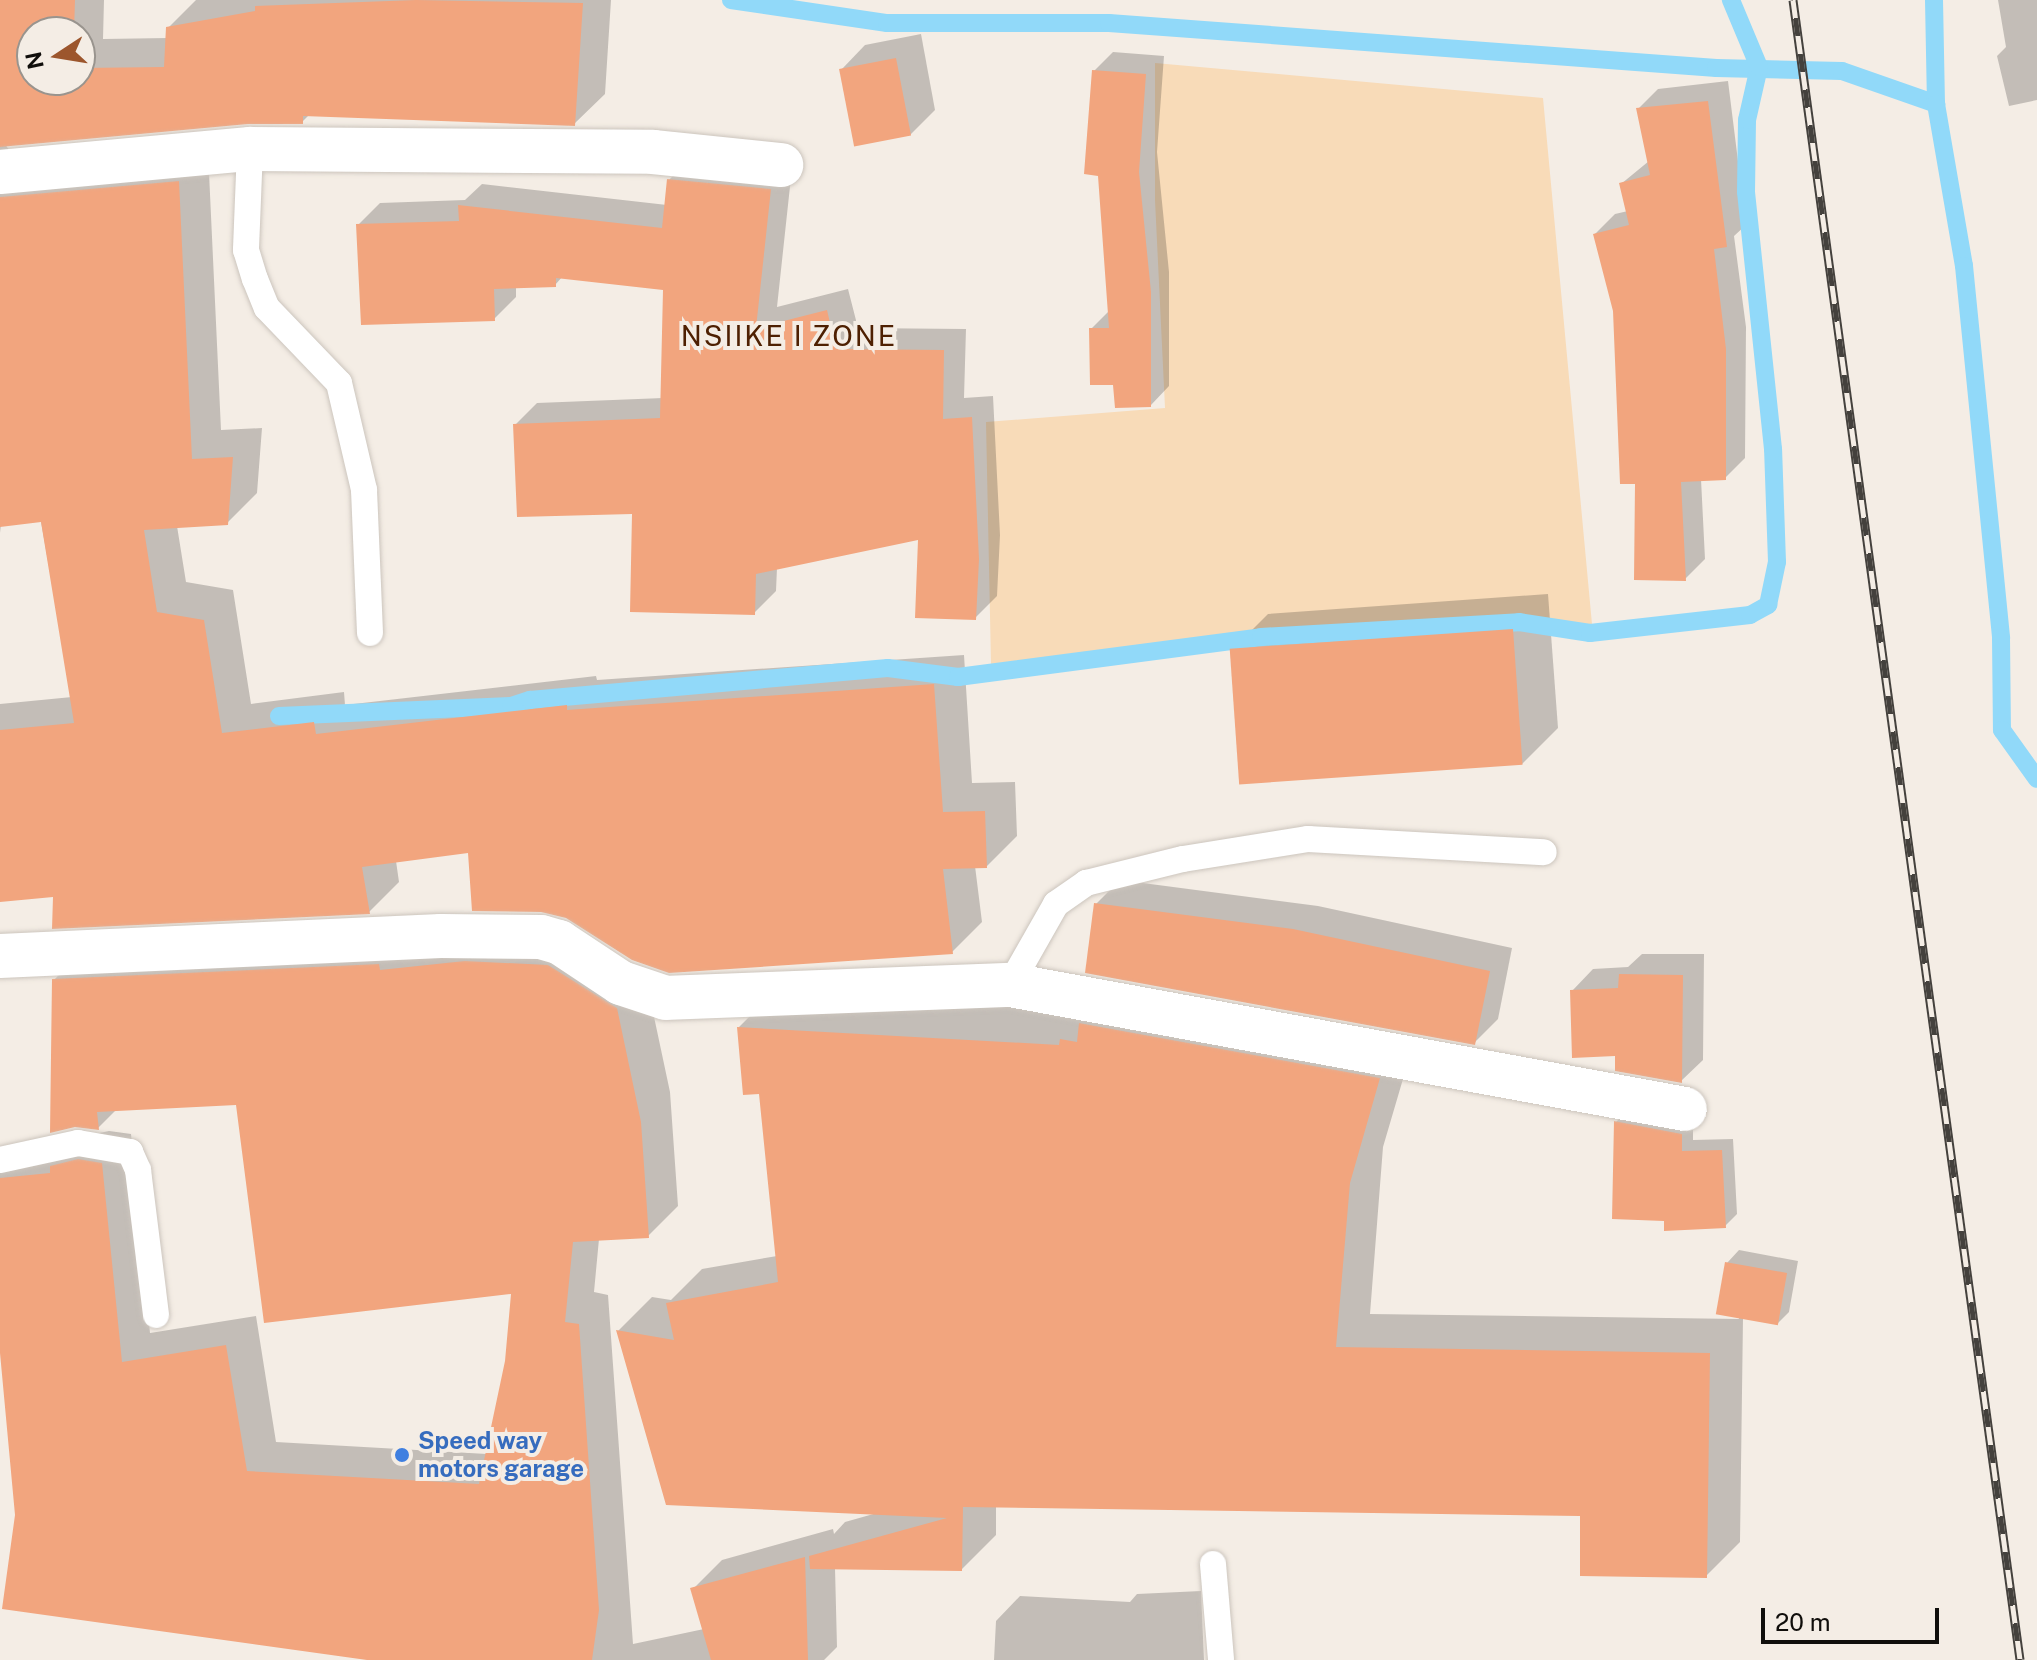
<!DOCTYPE html>
<style>
body{margin:0}
#map{position:relative;width:2037px;height:1660px;overflow:hidden;background:#f4ede5;font-family:"Public Sans",sans-serif}
div>[style]{position:absolute}
.green>*{inset:0;background:#f8dbb8}
.shadow>*{inset:0;background:#0003}
.stream>*{height:18px;margin:-9px;padding:0 9px;transform-origin:9px;border-radius:9px;background:#91d9f9}
.building>*{inset:0;background:#f2a57e;transform-origin:0 0}
.roads{filter:drop-shadow(0 0 2px #ccc5bd) drop-shadow(0 0 2px #ccc5bd)}
.lane>*{height:26px;margin:-13px;padding:0 13px;transform-origin:13px;border-radius:13px;background:#fff}
.street>*{height:44px;margin:-22px;padding:0 22px;transform-origin:22px;border-radius:22px;background:#fff}
.rail>*{height:9px;margin-top:-4.5px;transform-origin:0;background:repeating-linear-gradient(90deg,#f4ede5 0 18px,#44413d 0 36px);box-sizing:border-box;border-block:2px solid #44413d}
.dots>*{width:22px;height:22px;translate:-50% -50%;box-sizing:border-box;border:4px solid #f4ede5;border-radius:50%}
span{translate:-50% -50%;white-space:nowrap;text-align:center;line-height:1.15;-webkit-text-stroke:8px #f4ede5;paint-order:stroke}
.shop-label{font-size:24px;color:#366cbe;font-weight:700}
.left{translate:0 -50%;text-align:left}
.quarter-label{font-size:28px;color:#4e2002;letter-spacing:2px}
.north{position:absolute;left:16px;top:16px;width:80px;height:80px;box-sizing:border-box;background:#f4ede5;border:2px solid #99948e;border-radius:50%;rotate:258deg;font-size:22px;font-weight:700;line-height:32px;text-align:center;color:#100e0b}
.north::after{content:'';display:block;margin:auto;width:28px;height:36px;background:#9c562d;clip-path:polygon(50% 0,100% 100%,50% 72%,0 100%)}
.scale{position:absolute;left:1761px;top:1608px;width:178px;height:36px;box-sizing:border-box;border:4px solid #100e0b;border-top:0;padding-left:10px;font-size:24px;line-height:28px;white-space:nowrap;color:#100e0b;-webkit-text-stroke:6px #f4ede5;paint-order:stroke}
</style>
<div id="map">
<div class="green">
<i style="clip-path:polygon(1155px 63px,1543px 98px,1592px 624px,991px 664px,986px 422px,1165px 408px,1155px 200px)"></i>
</div>
<div class="shadow">
<i style="clip-path:polygon(evenodd,0 0,104px 0,103px 39px,168px 38px,168px 28px,196px 0,611px 0,605px 94px,574px 124px,310px 114px,302px 122px,248px 122px,5px 144px,19px 165px,208px 151px,221px 430px,262px 428px,257px 493px,227px 523px,177px 526px,186px 582px,233px 590px,251px 704px,344px 692px,345px 705px,596px 676px,597px 680px,964px 655px,972px 783px,1015px 782px,1017px 836px,987px 866px,975px 866px,982px 922px,952px 952px,470px 851px,396px 861px,399px 882px,369px 912px,55px 895px,0 900px,0 704px,72px 697px,17px 386px,0 533px,0 0,32px 32px,80px 32px,80px 80px,32px 80px,32px 32px)"></i>
<i style="clip-path:polygon(1998px 0,2037px 0,2037px 100px,2009px 106px,1997px 56px,2006px 47px)"></i>
<i style="clip-path:polygon(921px 34px,935px 110px,910px 135px,841px 70px,865px 45px)"></i>
<i style="clip-path:polygon(1113px 52px,1164px 56px,1157px 152px,1169px 272px,1169px 386px,1151px 405px,1115px 383px,1091px 329px,1110px 310px,1094px 71px)"></i>
<i style="clip-path:polygon(1728px 81px,1746px 225px,1734px 236px,1746px 327px,1745px 458px,1725px 478px,1701px 479px,1705px 559px,1685px 579px,1637px 482px,1615px 311px,1595px 234px,1615px 214px,1628px 211px,1621px 184px,1649px 161px,1638px 109px,1658px 89px)"></i>
<i style="clip-path:polygon(691px 157px,792px 168px,777px 307px,848px 289px,858px 328px,966px 329px,964px 398px,993px 396px,1000px 535px,997px 596px,975px 618px,920px 537px,777px 568px,776px 591px,754px 613px,634px 512px,515px 425px,537px 403px,663px 398px,665px 288px,563px 276px,555px 285px,516px 286px,516px 297px,494px 319px,358px 225px,380px 203px,465px 200px,482px 184px,667px 205px,669px 180px)"></i>
<i style="clip-path:polygon(1548px 594px,1558px 728px,1522px 764px,1232px 650px,1268px 614px)"></i>
<i style="clip-path:polygon(1120px 880px,1318px 906px,1512px 948px,1498px 1019px,1474px 1043px,1096px 904px)"></i>
<i style="clip-path:polygon(568px 933px,646px 979px,670px 1092px,678px 1206px,648px 1236px,599px 1239px,594px 1292px,608px 1295px,633px 1644px,704px 1629px,693px 1589px,722px 1560px,833px 1529px,834px 1534px,845px 1522px,877px 1513px,618px 1331px,652px 1297px,671px 1300px,702px 1269px,777px 1256px,761px 1091px,739px 1027px,773px 993px,1090px 1011px,1413px 1045px,1383px 1147px,1370px 1314px,1739px 1319px,1727px 1263px,1739px 1250px,1798px 1261px,1789px 1312px,1777px 1324px,1743px 1318px,1740px 1542px,1706px 1576px,1582px 1514px,996px 1506px,996px 1535px,962px 1569px,835px 1568px,837px 1647px,824px 1660px,381px 1660px,17px 1515px,0 1331px,0 1166px,81px 1137px,109px 1131px,131px 1134px,150px 1333px,256px 1316px,276px 1442px,487px 1454px,507px 1361px,513px 1292px,237px 1103px,117px 1109px,98px 1128px,54px 980px,83px 950px)"></i>
<i style="clip-path:polygon(1642px 954px,1704px 954px,1703px 1060px,1681px 1081px,1617px 1054px,1572px 991px,1593px 969px,1628px 967px)"></i>
<i style="clip-path:polygon(1628px 1110px,1693px 1122px,1693px 1140px,1733px 1139px,1737px 1214px,1725px 1226px,1666px 1219px,1616px 1122px)"></i>
<i style="clip-path:polygon(1201px 1591px,1204px 1660px,994px 1660px,996px 1621px,1020px 1596px,1130px 1602px,1137px 1594px)"></i>
</div>
<div class="stream">
<i style="left:731px;top:0;width:158px;rotate:8.4deg"></i>
<i style="left:887px;top:23px;width:222px"></i>
<i style="left:1109px;top:23px;width:609px;rotate:4.24deg"></i>
<i style="left:1716px;top:68px;width:126px;rotate:1.4deg"></i>
<i style="left:1842px;top:71px;width:100px;rotate:19.3deg"></i>
<i style="left:1934px;top:0;width:104px;rotate:88.9deg"></i>
<i style="left:1936px;top:104px;width:164px;rotate:80.2deg"></i>
<i style="left:1964px;top:266px;width:374px;rotate:84.3deg"></i>
<i style="left:2001px;top:638px;width:92px;rotate:89.4deg"></i>
<i style="left:2002px;top:730px;width:60px;rotate:54.5deg"></i>
<i style="left:279px;top:716px;width:232px;rotate:-2.5deg"></i>
<i style="left:511px;top:706px;width:20px;rotate:-18deg"></i>
<i style="left:530px;top:700px;width:359px;rotate:-5.1deg"></i>
<i style="left:888px;top:668px;width:71px;rotate:7.3deg"></i>
<i style="left:958px;top:677px;width:306px;rotate:-7.5deg"></i>
<i style="left:1261px;top:637px;width:258px;rotate:-3.3deg"></i>
<i style="left:1519px;top:622px;width:72px;rotate:8.8deg"></i>
<i style="left:1590px;top:633px;width:161px;rotate:-6.4deg"></i>
<i style="left:1750px;top:615px;width:21px;rotate:-29deg"></i>
<i style="left:1768px;top:605px;width:44px;rotate:-78.2deg"></i>
<i style="left:1777px;top:562px;width:113px;rotate:-92deg"></i>
<i style="left:1773px;top:449px;width:258px;rotate:-96deg"></i>
<i style="left:1746px;top:192px;width:72px;rotate:-89.2deg"></i>
<i style="left:1747px;top:120px;width:54px;rotate:-77.2deg"></i>
<i style="left:1759px;top:67px;width:73px;rotate:-112.7deg"></i>
</div>
<div class="building">
<i style="clip-path:polygon(0 0,75px 0,74px 32px,32px 32px,32px 80px,80px 80px,80px 68px,164px 67px,166px 27px,255px 11px,255px 6px,416px 0,583px 3px,575px 126px,303px 116px,303px 124px,248px 124px,0 147px)"></i>
<i style="left:896px;top:58px;width:79px;height:58px;rotate:79deg"></i>
<i style="clip-path:polygon(1092px 70px,1146px 74px,1139px 172px,1151px 292px,1151px 407px,1115px 408px,1113px 385px,1090px 385px,1089px 328px,1109px 328px,1098px 176px,1084px 174px)"></i>
<i style="clip-path:polygon(1708px 101px,1727px 247px,1714px 249px,1726px 349px,1726px 480px,1681px 482px,1686px 581px,1634px 580px,1635px 484px,1620px 484px,1613px 311px,1593px 234px,1629px 225px,1619px 183px,1650px 175px,1636px 108px)"></i>
<i style="clip-path:polygon(667px 179px,771px 189px,756px 328px,827px 310px,836px 349px,944px 350px,943px 419px,972px 417px,979px 559px,976px 620px,915px 618px,918px 540px,756px 574px,755px 615px,630px 612px,632px 514px,517px 517px,513px 424px,660px 418px,663px 290px,556px 278px,556px 287px,494px 289px,495px 321px,361px 325px,356px 224px,459px 221px,458px 205px,662px 228px)"></i>
<i style="clip-path:polygon(179px 181px,192px 459px,233px 457px,228px 525px,144px 530px,157px 612px,204px 620px,222px 733px,314px 722px,316px 734px,567px 705px,567px 710px,934px 684px,943px 812px,985px 811px,987px 868px,943px 869px,953px 954px,669px 973px,632px 960px,566px 918px,541px 912px,472px 911px,468px 853px,362px 867px,370px 914px,52px 929px,53px 897px,0 902px,0 730px,74px 723px,41px 522px,0 527px,0 197px)"></i>
<i style="left:1513px;top:629px;width:136px;height:284px;rotate:86deg"></i>
<i style="clip-path:polygon(1094px 903px,1293px 929px,1490px 971px,1475px 1045px,1085px 973px)"></i>
<i style="clip-path:polygon(465px 961px,548px 965px,617px 1008px,641px 1122px,649px 1238px,573px 1242px,565px 1322px,579px 1324px,599px 1610px,592px 1660px,367px 1660px,2px 1609px,15px 1515px,0 1353px,0 1178px,50px 1173px,50px 1166px,78px 1159px,102px 1163px,122px 1362px,226px 1345px,247px 1471px,479px 1484px,505px 1361px,511px 1294px,264px 1323px,236px 1105px,97px 1112px,99px 1130px,75px 1127px,50px 1133px,52px 979px,379px 964px,380px 970px)"></i>
<i style="clip-path:polygon(1619px 974px,1683px 975px,1682px 1083px,1615px 1071px,1615px 1056px,1572px 1058px,1570px 990px,1618px 988px)"></i>
<i style="clip-path:polygon(1079px 1023px,1380px 1078px,1350px 1183px,1336px 1347px,1710px 1353px,1707px 1578px,1580px 1576px,1580px 1516px,963px 1507px,962px 1571px,810px 1569px,809px 1556px,947px 1518px,666px 1505px,616px 1330px,674px 1340px,666px 1303px,778px 1282px,759px 1094px,743px 1095px,737px 1027px,1059px 1045px,1060px 1039px,1077px 1042px)"></i>
<i style="clip-path:polygon(1614px 1121px,1682px 1134px,1682px 1151px,1722px 1150px,1726px 1228px,1664px 1231px,1664px 1221px,1612px 1219px)"></i>
<i style="left:1725px;top:1262px;width:63px;height:53px;rotate:10deg"></i>
<i style="clip-path:polygon(805px 1557px,808px 1660px,711px 1660px,690px 1588px)"></i>
</div>
<div class="roads">
<div class="lane">
<i style="left:250px;top:149px;width:101px;rotate:92.3deg"></i>
<i style="left:246px;top:250px;width:30px;rotate:73deg"></i>
<i style="left:255px;top:279px;width:31px;rotate:68deg"></i>
<i style="left:267px;top:308px;width:104px;rotate:46.2deg"></i>
<i style="left:339px;top:383px;width:110px;rotate:76.8deg"></i>
<i style="left:364px;top:490px;width:143px;rotate:87.6deg"></i>
<i style="left:1010px;top:985px;width:93px;rotate:-60.4deg"></i>
<i style="left:1056px;top:904px;width:37px;rotate:-35deg"></i>
<i style="left:1086px;top:883px;width:100px;rotate:-13.9deg"></i>
<i style="left:1183px;top:859px;width:127px;rotate:-9.1deg"></i>
<i style="left:1308px;top:839px;width:236px;rotate:3.2deg"></i>
<i style="left:0;top:1160px;width:80px;rotate:-12.3deg"></i>
<i style="left:78px;top:1143px;width:53px;rotate:9.8deg"></i>
<i style="left:130px;top:1152px;width:20px;rotate:66deg"></i>
<i style="left:138px;top:1170px;width:146px;rotate:82.9deg"></i>
<i style="left:1213px;top:1564px;width:96px;rotate:85.2deg"></i>
</div>
<div class="street">
<i style="left:0;top:172px;width:251px;rotate:-5.3deg"></i>
<i style="left:250px;top:149px;width:403px;rotate:0.4deg"></i>
<i style="left:653px;top:152px;width:129px;rotate:5.8deg"></i>
<i style="left:0;top:956px;width:441px;rotate:-2.6deg"></i>
<i style="left:441px;top:936px;width:100px;rotate:0.6deg"></i>
<i style="left:541px;top:937px;width:19px;rotate:16deg"></i>
<i style="left:559px;top:942px;width:74px;rotate:33.5deg"></i>
<i style="left:621px;top:983px;width:47px;rotate:18.4deg"></i>
<i style="left:666px;top:998px;width:344px;rotate:-2.2deg"></i>
<i style="left:1010px;top:985px;width:686px;rotate:10.41deg"></i>
</div>
</div>
<div class="rail">
<i style="left:1793px;top:0;width:1675px;rotate:82.21deg"></i>
</div>
<div class="dots">
<i style="left:402px;top:1455px;background:#3f7fe0"></i>
</div>
<div class="shop-label">
<span class="left" style="left:418px;top:1455px">Speed way<br>motors garage</span>
</div>
<div class="quarter-label">
<span style="left:789px;top:336px">NSIIKE I ZONE</span>
</div>
<div class="north">N</div>
<div class="scale">20 m</div>
</div>
